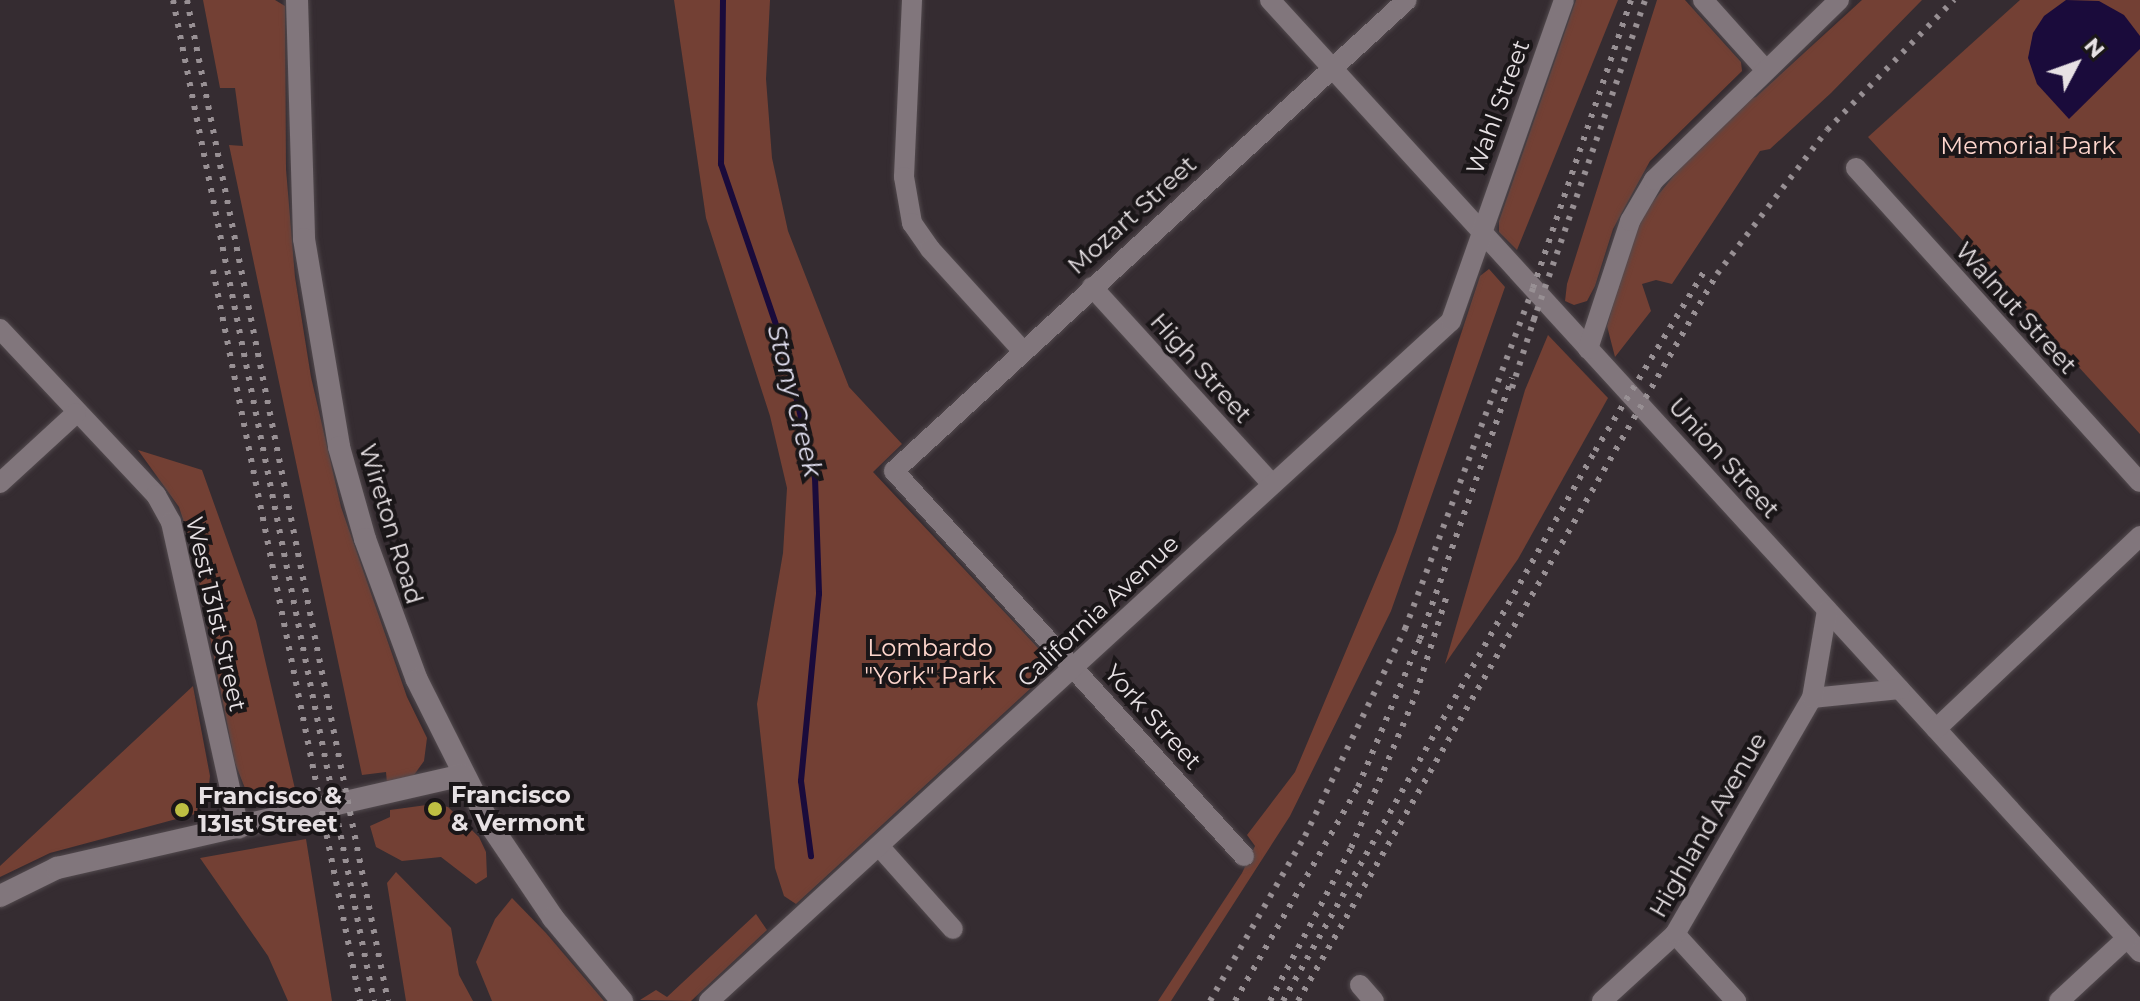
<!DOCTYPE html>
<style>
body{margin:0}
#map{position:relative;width:2140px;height:1001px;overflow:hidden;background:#352c31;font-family:Montserrat,sans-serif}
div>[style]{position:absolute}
.green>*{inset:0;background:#734034}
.water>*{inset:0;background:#1a0b3b}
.stream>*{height:6px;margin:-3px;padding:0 3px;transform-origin:3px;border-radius:3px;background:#1a0b3b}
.roads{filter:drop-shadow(0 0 2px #524a4e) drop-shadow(0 0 2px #524a4e)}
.minor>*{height:20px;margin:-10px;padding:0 10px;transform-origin:10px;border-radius:10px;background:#81767c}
.tertiary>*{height:22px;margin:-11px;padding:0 11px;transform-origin:11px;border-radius:11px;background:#81767c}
.rail>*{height:6px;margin-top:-3px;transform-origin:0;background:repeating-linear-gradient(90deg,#989094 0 4px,transparent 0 12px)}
.dots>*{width:22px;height:22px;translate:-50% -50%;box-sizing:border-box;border:4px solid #1a1618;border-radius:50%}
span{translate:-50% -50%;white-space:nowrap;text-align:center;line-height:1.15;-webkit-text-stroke:8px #1a1618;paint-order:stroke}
.street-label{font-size:24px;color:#e7e1e4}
.park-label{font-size:24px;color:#fed6cd}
.poi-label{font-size:24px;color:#e7e1e4;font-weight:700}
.left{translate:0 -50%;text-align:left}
.water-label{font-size:26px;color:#e2e0f1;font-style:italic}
.north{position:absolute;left:2036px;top:24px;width:80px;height:80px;-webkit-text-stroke:6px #1a1618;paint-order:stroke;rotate:49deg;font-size:22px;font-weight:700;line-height:32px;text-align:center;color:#e7e1e4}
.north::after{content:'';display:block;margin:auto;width:28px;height:36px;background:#e7e1e4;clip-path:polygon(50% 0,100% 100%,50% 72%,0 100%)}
</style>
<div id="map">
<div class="green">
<i style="clip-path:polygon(203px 0,275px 0,285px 6px,286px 169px,295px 277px,311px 377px,341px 507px,407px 697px,427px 738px,424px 761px,414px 775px,387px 783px,386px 772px,362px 775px,229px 145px,243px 146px,235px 88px,220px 88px)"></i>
<i style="clip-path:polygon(674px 0,770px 0,766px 79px,772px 158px,788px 231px,849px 387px,902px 444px,873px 472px,1055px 666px,796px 904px,784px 896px,775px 868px,757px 704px,783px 553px,787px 488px,770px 416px,706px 218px)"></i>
<i style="clip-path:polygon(1576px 0,1618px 0,1517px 250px,1499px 232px,1499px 221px)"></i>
<i style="clip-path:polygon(1657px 0,1685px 0,1741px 62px,1742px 71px,1650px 161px,1613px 229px,1595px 286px,1587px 301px,1574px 305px,1565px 301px,1567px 284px)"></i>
<i style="clip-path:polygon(1862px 0,1922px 0,1831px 93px,1770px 149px,1760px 151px,1672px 284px,1656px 280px,1642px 284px,1651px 311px,1615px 357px,1607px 326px,1633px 235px,1650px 205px,1693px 152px,1746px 100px,1756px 97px)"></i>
<i style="clip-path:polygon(2020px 0,2140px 0,2140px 434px,1868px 137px)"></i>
<i style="clip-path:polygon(1489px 269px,1505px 287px,1391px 611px,1290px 816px,1171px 1001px,1158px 1001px,1242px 873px,1255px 846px,1247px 835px,1295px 772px,1396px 532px,1480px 276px)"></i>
<i style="clip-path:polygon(1548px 335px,1608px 398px,1518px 559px,1445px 664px,1525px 390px)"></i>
<i style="clip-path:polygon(138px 450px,202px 470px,256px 621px,295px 789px,281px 791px,286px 803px,248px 796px,235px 763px,192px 547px,179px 507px)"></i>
<i style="clip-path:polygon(193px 686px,210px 776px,208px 794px,195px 814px,50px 853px,0 877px,0 866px)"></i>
<i style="clip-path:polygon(434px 804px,448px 807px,479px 837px,486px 852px,487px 877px,476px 884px,441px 857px,402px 861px,376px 847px,370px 826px,390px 817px,390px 810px)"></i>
<i style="clip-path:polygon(306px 839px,332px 1001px,288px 1001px,268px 956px,200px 858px)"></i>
<i style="clip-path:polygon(396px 872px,451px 928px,459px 975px,473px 1001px,406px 1001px,387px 883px)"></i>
<i style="clip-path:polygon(512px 898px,546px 933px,604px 1001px,492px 1001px,476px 962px,495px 919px)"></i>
<i style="clip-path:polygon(756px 914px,767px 930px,691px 1001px,640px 1000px,656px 990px,667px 997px)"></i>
</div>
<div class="water">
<i style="clip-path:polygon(2066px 0,2099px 1px,2124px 15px,2140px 36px,2140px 49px,2069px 119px,2037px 84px,2028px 58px,2033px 33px,2044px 16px)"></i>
</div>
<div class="stream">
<i style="left:723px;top:0;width:164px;rotate:90.7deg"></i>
<i style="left:721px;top:164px;width:204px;rotate:71.1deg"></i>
<i style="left:787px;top:357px;width:124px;rotate:77deg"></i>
<i style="left:815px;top:478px;width:116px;rotate:88deg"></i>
<i style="left:819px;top:594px;width:188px;rotate:95.5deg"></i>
<i style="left:801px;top:781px;width:76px;rotate:82.4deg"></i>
</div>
<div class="roads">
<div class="minor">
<i style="left:912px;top:0;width:177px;rotate:92.6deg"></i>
<i style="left:904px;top:177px;width:47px;rotate:80.1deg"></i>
<i style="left:912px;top:223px;width:32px;rotate:55deg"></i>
<i style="left:930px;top:249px;width:137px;rotate:47.7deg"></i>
<i style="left:1270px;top:0;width:1290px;rotate:47.58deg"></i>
<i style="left:1703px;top:0;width:91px;rotate:48.1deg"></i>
<i style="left:1856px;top:168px;width:423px;rotate:47.9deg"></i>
<i style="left:1092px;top:287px;width:267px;rotate:47.6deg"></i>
<i style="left:0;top:329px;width:228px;rotate:46.8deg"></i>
<i style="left:156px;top:495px;width:31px;rotate:61deg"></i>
<i style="left:171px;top:522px;width:314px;rotate:77.5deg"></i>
<i style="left:1588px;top:349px;width:135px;rotate:-71.8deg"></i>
<i style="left:1630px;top:221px;width:48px;rotate:-59.7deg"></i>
<i style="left:1654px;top:180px;width:258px;rotate:-44.2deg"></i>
<i style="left:0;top:483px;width:103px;rotate:-42.6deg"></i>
<i style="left:1812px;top:698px;width:88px;rotate:-5.8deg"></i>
<i style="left:1936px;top:729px;width:281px;rotate:-43.4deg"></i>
<i style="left:879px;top:846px;width:111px;rotate:48.3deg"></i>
<i style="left:1244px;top:856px;width:520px;rotate:-132.27deg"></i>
<i style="left:894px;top:471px;width:696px;rotate:-42.56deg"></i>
<i style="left:1675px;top:934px;width:91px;rotate:47.7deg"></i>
<i style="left:1360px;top:985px;width:21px;rotate:49deg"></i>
<i style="left:709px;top:1001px;width:1006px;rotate:-42.5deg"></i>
<i style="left:1451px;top:321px;width:340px;rotate:-70.6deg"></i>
<i style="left:1602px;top:1001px;width:99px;rotate:-42.5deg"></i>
<i style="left:1675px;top:934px;width:273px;rotate:-59.9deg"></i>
<i style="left:1812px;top:698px;width:89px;rotate:-80.3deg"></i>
<i style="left:2059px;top:1001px;width:93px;rotate:-42.8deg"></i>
</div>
<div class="tertiary">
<i style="left:297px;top:0;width:239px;rotate:88.3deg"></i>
<i style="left:304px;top:239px;width:211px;rotate:80.4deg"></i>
<i style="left:339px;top:447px;width:96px;rotate:74.2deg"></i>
<i style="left:365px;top:539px;width:150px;rotate:69.8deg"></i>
<i style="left:417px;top:680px;width:160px;rotate:63.3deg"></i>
<i style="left:489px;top:823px;width:115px;rotate:56deg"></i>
<i style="left:553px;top:918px;width:108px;rotate:50.3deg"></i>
<i style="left:0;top:896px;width:64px;rotate:-26.2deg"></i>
<i style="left:57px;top:868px;width:417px;rotate:-12.9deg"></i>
</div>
</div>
<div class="rail">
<i style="left:173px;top:0;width:1021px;rotate:78.65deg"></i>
<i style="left:187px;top:0;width:1021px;rotate:78.65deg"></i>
<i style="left:213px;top:270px;width:746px;rotate:78.63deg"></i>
<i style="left:1533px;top:322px;width:341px;rotate:-70.8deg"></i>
<i style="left:1512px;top:388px;width:76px;rotate:-72.3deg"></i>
<i style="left:1210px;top:1001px;width:190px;rotate:-60.1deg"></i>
<i style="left:1305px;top:836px;width:230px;rotate:-64.2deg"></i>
<i style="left:1405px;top:629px;width:364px;rotate:-69.4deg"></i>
<i style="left:1533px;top:288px;width:304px;rotate:-71.2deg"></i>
<i style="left:1235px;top:1001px;width:247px;rotate:-60.1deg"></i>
<i style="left:1358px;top:787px;width:160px;rotate:-67.3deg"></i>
<i style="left:1420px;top:639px;width:277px;rotate:-70.6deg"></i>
<i style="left:1270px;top:1001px;width:173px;rotate:-62.1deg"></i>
<i style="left:1351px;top:848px;width:167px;rotate:-67.1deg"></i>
<i style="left:1416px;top:694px;width:104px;rotate:-72.6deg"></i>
<i style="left:1283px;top:1001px;width:632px;rotate:-60.43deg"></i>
<i style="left:1595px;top:451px;width:212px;rotate:-58.7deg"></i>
<i style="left:1298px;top:1001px;width:839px;rotate:-60.04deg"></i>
<i style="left:1717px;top:274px;width:181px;rotate:-52.6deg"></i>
<i style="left:1827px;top:130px;width:182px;rotate:-45.7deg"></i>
</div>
<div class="dots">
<i style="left:435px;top:809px;background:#bebf42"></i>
<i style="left:182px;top:810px;background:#bebf42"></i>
</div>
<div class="street-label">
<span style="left:1498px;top:107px;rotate:-70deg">Wahl Street</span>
<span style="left:1132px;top:215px;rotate:-42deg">Mozart Street</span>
<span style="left:2016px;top:308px;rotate:48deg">Walnut Street</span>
<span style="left:1201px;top:368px;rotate:48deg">High Street</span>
<span style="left:1724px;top:458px;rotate:48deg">Union Street</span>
<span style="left:391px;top:524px;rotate:73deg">Wireton Road</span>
<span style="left:1098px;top:611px;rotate:-43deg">California Avenue</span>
<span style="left:216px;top:614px;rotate:77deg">West 131st Street</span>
<span style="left:1153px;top:717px;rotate:48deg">York Street</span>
<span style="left:1708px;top:825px;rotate:-60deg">Highland Avenue</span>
</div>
<div class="park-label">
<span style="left:2028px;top:146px">Memorial Park</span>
<span style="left:930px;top:662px">Lombardo<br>"York" Park</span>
</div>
<div class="poi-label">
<span class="left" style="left:451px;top:809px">Francisco<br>&amp; Vermont</span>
<span class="left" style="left:198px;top:810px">Francisco &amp;<br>131st Street</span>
</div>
<div class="water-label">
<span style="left:794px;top:401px;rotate:76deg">Stony Creek</span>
</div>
<div class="north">N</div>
</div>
